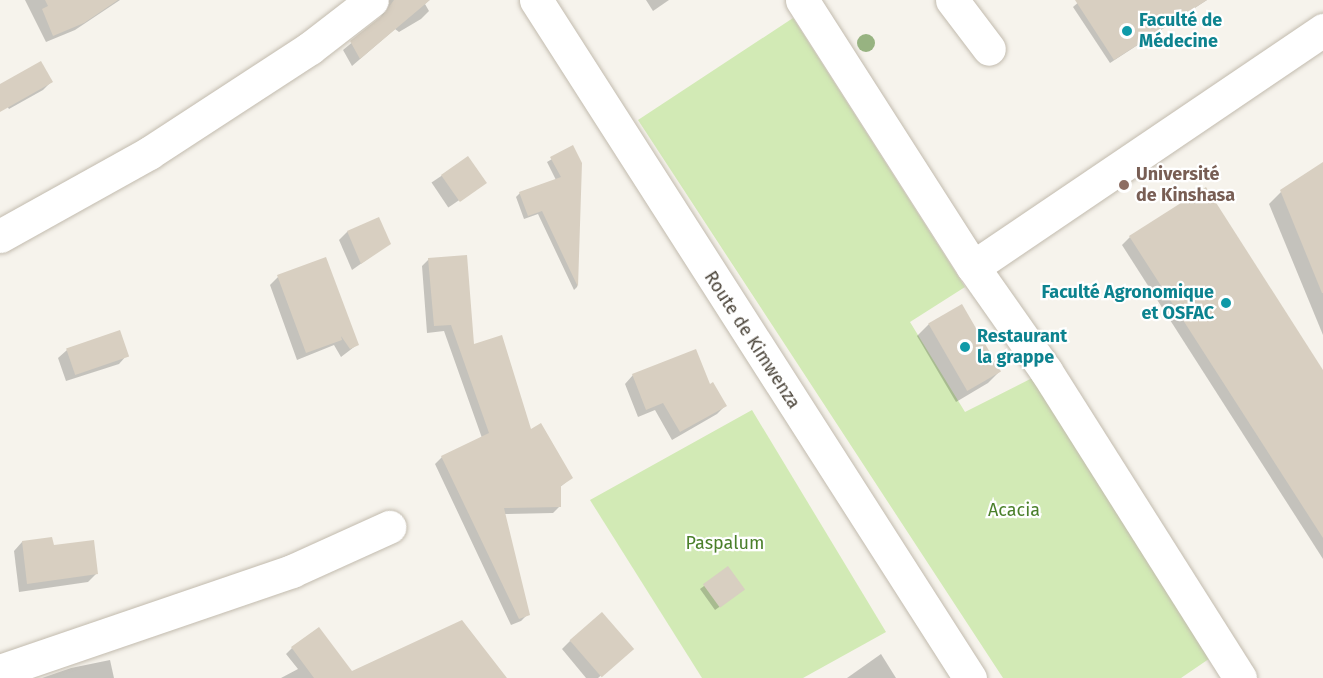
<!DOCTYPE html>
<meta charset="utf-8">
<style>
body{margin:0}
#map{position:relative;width:1323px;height:678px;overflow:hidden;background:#f6f3ec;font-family:"Fira Sans",sans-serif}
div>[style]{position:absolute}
.green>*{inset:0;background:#d2eab5}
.shadow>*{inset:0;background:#0003;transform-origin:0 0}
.building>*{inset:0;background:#d8cfc1;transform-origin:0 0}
.roads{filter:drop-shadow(0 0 2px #c2bbae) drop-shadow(0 0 2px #c2bbae)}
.minor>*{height:33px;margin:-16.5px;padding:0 16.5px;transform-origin:16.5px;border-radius:16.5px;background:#fff}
.trees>*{width:18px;height:18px;margin:-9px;border-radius:50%;background:#97b381}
.dots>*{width:16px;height:16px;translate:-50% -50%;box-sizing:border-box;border:3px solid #fff;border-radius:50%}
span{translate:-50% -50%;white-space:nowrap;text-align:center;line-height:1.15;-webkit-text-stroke:4.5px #fff;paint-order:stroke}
.culture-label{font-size:18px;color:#0d838f;font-weight:700}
.left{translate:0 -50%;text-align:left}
.right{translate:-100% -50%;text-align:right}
.education-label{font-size:18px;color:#785e54;font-weight:700}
.street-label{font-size:18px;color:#4b4439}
.park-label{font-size:18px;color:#4a7f2a}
</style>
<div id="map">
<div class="green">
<i style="clip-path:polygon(793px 18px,965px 287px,910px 322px,965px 412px,1046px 371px,1222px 650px,1181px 678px,1003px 678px,638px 120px)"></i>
<i style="clip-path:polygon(752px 410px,886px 632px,803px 678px,702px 678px,590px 500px)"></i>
</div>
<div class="shadow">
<i style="clip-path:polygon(25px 0,120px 0,75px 30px,46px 42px)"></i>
<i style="clip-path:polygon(386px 0,429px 0,425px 4px,429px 11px,421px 19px,399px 32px,395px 29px,352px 66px,343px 50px,378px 21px,385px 10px,382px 4px)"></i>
<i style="clip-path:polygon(646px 0,669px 0,653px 11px)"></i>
<i style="clip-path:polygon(1081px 0,1207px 0,1110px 63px,1073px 7px)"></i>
<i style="clip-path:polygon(51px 82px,43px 90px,9px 109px,0 96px,0 88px)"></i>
<i style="clip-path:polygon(572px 147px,581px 164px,577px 287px,574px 290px,538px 214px,524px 219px,516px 197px,520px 193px,556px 180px,547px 162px)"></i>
<i style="left:468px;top:158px;width:30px;height:44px;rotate:56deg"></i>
<i style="clip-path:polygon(1323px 164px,1323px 335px,1269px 204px,1281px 192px)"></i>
<i style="clip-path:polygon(379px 219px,389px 244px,352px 270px,339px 240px,347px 232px)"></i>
<i style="clip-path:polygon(1130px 237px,1323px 373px,1323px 559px,1122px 245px)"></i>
<i style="clip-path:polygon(429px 259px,473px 346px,530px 432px,571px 478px,559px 488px,560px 506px,553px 513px,504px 514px,528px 614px,521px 621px,511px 625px,435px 464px,442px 457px,482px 438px,444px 331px,427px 333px,422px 266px)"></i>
<i style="clip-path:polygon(278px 277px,358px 344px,341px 357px,334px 345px,297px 360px,270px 285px)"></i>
<i style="clip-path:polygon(929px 324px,1000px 371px,988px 383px,956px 402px,917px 336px)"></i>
<i style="clip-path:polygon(67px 350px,127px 355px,119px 364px,66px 381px,58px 358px)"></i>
<i style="clip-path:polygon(633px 375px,709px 386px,725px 406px,717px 414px,672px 440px,655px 410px,638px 417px,625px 384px)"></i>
<i style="clip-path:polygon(22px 542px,52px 546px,96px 574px,88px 582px,19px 592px,14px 551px)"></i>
<i style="clip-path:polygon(728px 568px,739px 593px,715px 610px,700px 589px)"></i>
<i style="clip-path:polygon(570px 641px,623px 657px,598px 678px,586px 678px,562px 649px)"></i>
<i style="clip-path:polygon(292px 648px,351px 673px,500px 678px,281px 678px,298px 669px,286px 654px)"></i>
<i style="clip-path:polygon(881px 654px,896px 678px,847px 678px)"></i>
<i style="clip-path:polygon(110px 660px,114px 678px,42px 678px,71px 668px)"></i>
</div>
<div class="building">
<i style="clip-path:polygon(45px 0,118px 0,84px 23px,53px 36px,42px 9px,48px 6px)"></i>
<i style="clip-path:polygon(394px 0,430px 0,360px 59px,350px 41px,383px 15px)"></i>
<i style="clip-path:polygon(1075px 0,1207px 0,1114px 60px)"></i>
<i style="clip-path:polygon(41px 61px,53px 82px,0 112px,0 84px)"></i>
<i style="clip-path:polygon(573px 145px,582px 163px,578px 287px,542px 211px,528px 216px,519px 192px,561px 177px,550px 157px)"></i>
<i style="left:468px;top:156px;width:33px;height:33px;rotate:55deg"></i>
<i style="clip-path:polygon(1323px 162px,1323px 293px,1322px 293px,1280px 190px)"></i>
<i style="clip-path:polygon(1206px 187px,1323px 370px,1323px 538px,1129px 236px)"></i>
<i style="clip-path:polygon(379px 217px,391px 244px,361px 264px,347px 231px)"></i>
<i style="clip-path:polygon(467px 255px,474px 344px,502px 335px,531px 429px,541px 423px,573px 478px,561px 486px,561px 507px,504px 508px,530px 615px,519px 619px,441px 456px,489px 433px,451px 325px,434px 326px,428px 258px)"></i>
<i style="clip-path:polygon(326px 257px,359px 345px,350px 349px,341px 336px,342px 340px,306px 353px,277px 275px)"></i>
<i style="left:962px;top:304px;width:78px;height:39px;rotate:60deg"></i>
<i style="left:120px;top:330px;width:28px;height:57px;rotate:71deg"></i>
<i style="clip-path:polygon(696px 349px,710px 384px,713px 382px,727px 406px,680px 432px,663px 403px,646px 410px,632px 374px)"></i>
<i style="clip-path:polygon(52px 537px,54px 545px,94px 540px,98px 574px,27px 584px,22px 541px)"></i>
<i style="left:728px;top:566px;width:29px;height:31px;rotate:54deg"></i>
<i style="left:602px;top:612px;width:49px;height:43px;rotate:49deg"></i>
<i style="clip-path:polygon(462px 620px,507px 678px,314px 678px,291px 647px,319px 627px,352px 671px)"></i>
</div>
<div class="roads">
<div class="minor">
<i style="left:536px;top:0;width:805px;rotate:57.38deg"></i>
<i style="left:802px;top:0;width:317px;rotate:57.4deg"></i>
<i style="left:973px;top:267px;width:127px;rotate:54.9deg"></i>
<i style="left:1046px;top:371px;width:363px;rotate:57.7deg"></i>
<i style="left:952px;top:0;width:61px;rotate:52.9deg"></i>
<i style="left:0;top:236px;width:171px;rotate:-29.1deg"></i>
<i style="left:149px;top:153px;width:192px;rotate:-33.1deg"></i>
<i style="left:310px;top:48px;width:78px;rotate:-37.7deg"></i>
<i style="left:973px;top:267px;width:423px;rotate:-34.1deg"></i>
<i style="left:0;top:671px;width:309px;rotate:-18.9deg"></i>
<i style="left:292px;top:571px;width:107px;rotate:-24.4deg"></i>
</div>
</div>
<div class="trees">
<i style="left:866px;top:43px"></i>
</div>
<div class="dots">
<i style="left:1127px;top:31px;background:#0f9aa8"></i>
<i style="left:1124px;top:185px;background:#8d6e63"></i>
<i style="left:1226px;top:303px;background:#0f9aa8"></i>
<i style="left:965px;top:347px;background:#0f9aa8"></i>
</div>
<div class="culture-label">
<span class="left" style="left:1139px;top:31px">Faculté de<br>Médecine</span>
<span class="right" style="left:1214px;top:303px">Faculté Agronomique<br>et OSFAC</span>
<span class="left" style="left:977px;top:347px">Restaurant<br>la grappe</span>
</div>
<div class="education-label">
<span class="left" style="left:1136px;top:185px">Université<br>de Kinshasa</span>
</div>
<div class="street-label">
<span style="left:752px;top:340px;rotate:57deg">Route de Kimwenza</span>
</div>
<div class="park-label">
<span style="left:1014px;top:510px">Acacia</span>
<span style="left:725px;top:543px">Paspalum</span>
</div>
</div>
